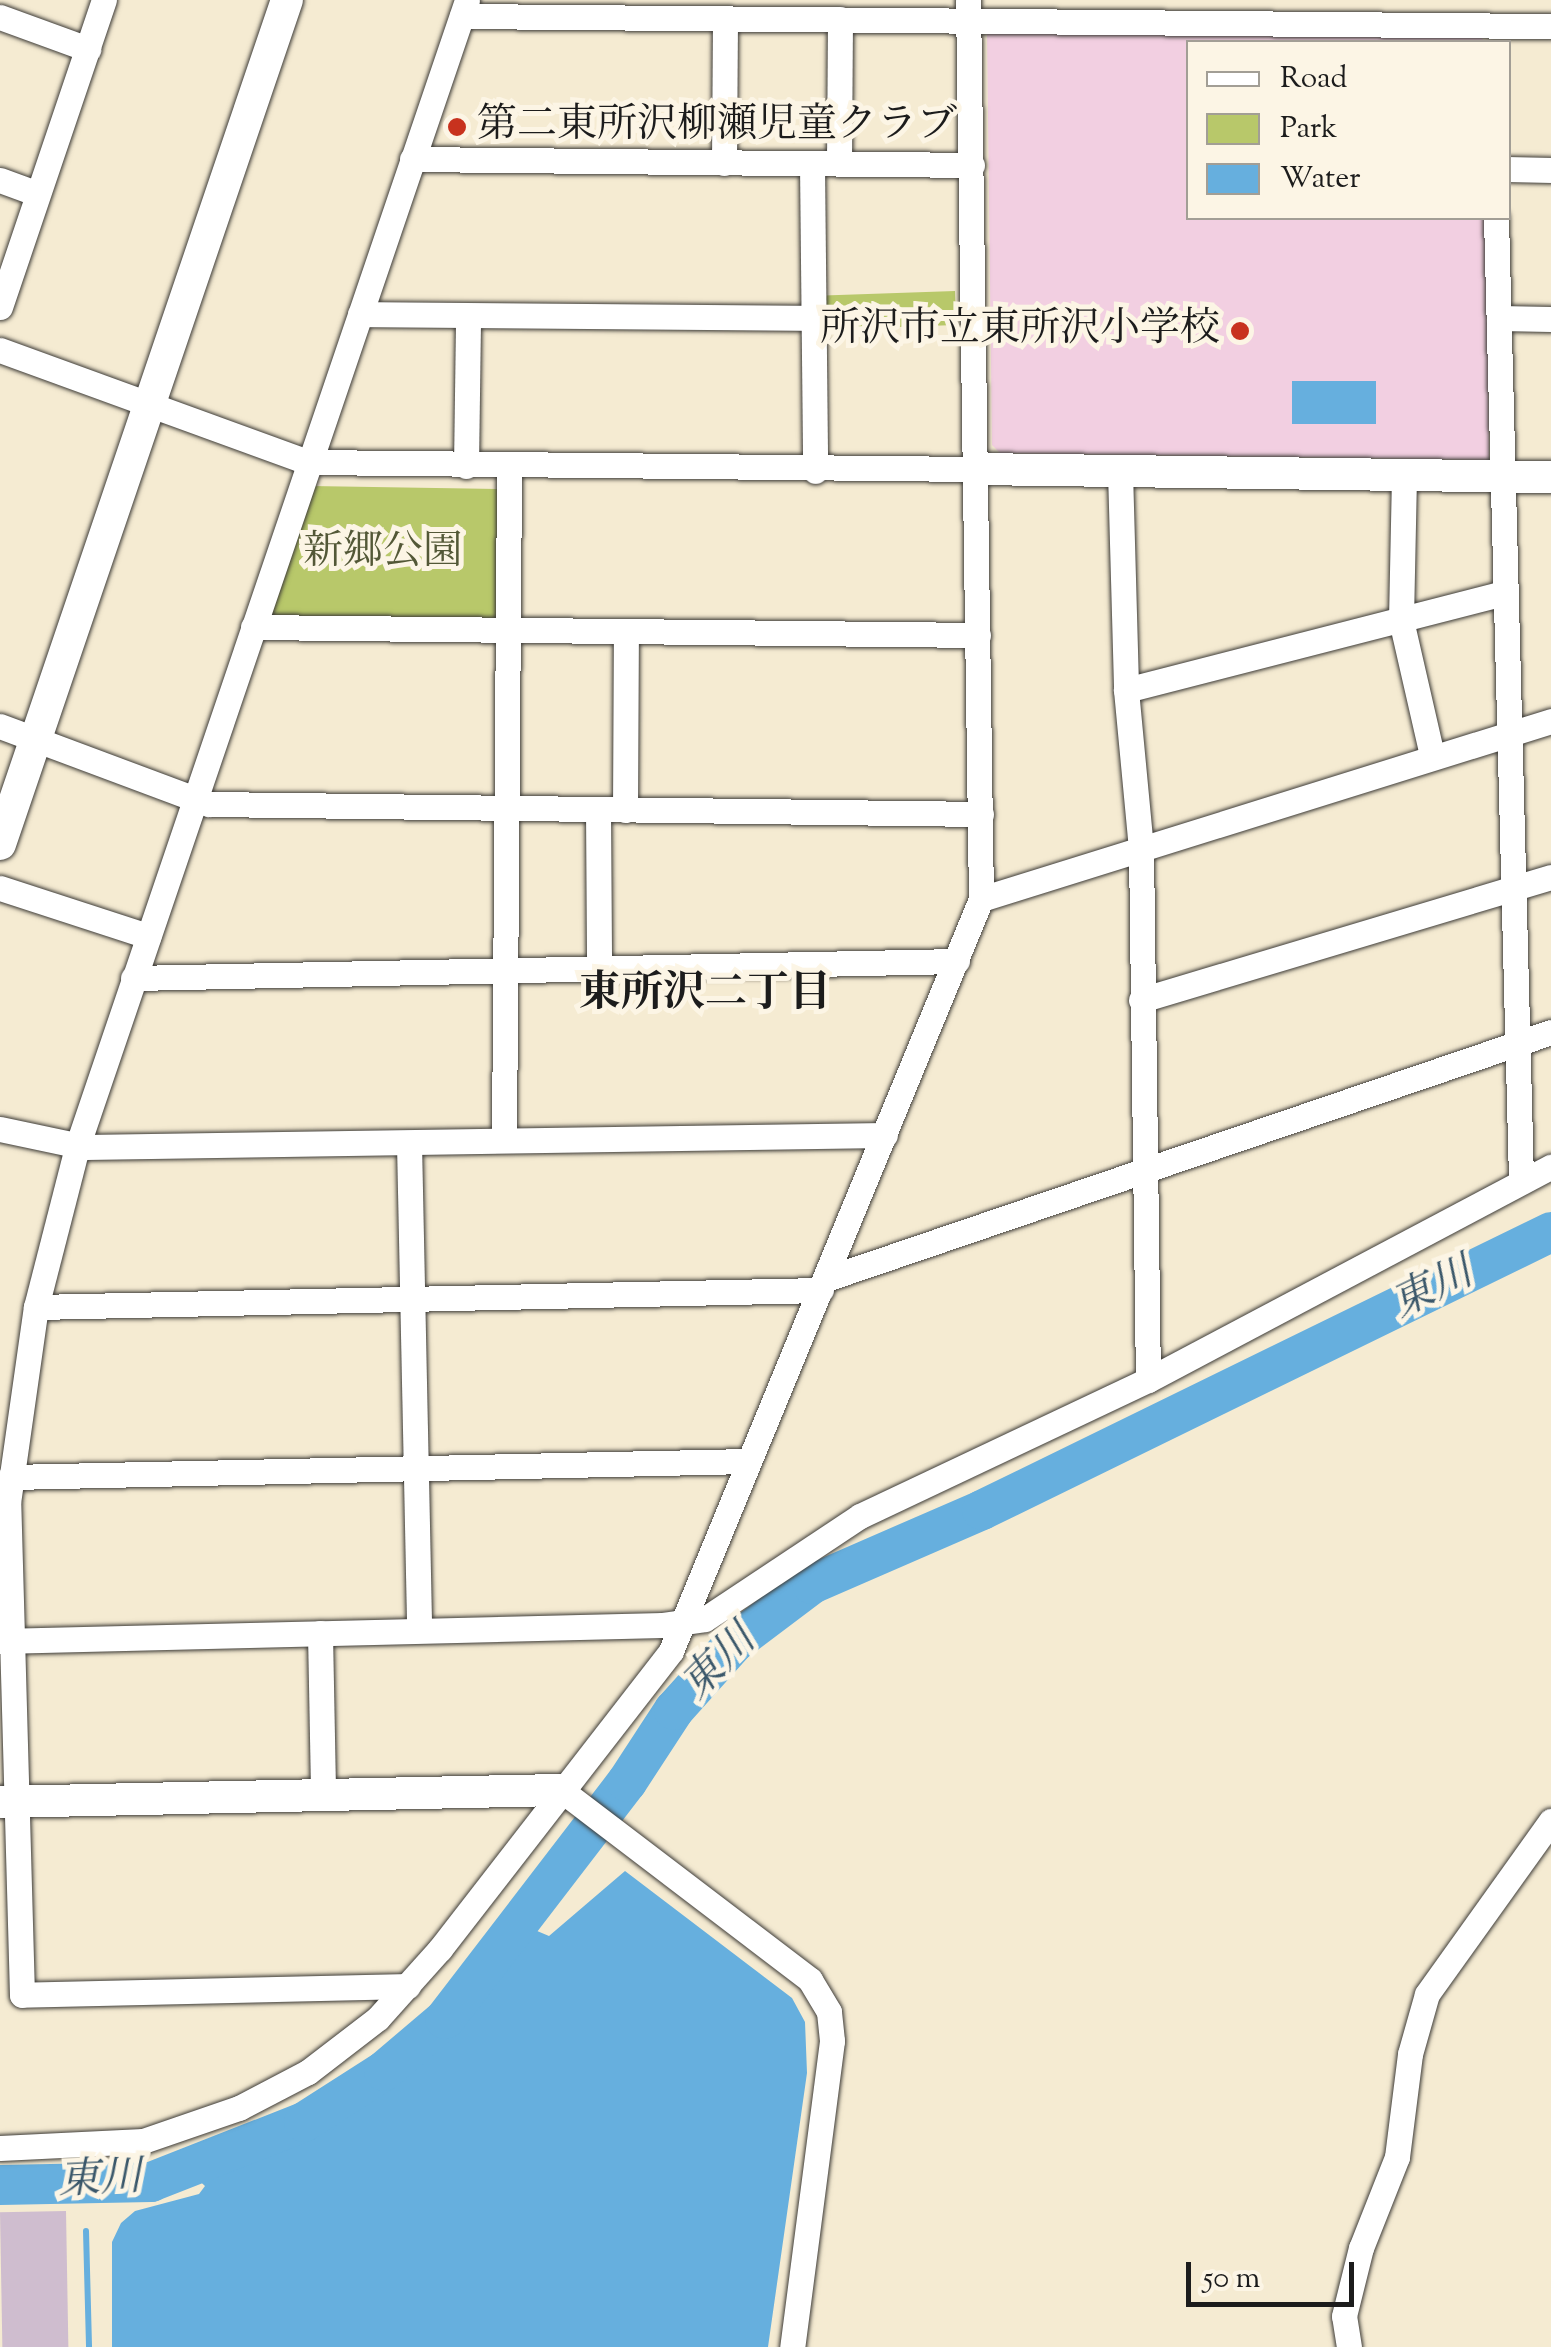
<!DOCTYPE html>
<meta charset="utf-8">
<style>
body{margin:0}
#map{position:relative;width:1551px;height:2347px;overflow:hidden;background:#f5ebd2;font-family:"Sorts Mill Goudy","Noto Serif JP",serif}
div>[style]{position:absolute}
.built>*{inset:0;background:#f2cfe1}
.industrial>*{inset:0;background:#cfbdcf;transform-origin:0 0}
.green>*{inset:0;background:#b8c86a;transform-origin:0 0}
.water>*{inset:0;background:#66afde;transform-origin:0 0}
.stream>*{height:6px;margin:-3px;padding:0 3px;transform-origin:3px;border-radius:3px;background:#66afde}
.river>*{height:40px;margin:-20px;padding:0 20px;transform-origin:20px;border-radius:20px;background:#66afde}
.roads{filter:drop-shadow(0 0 2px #3d3b37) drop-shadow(0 0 2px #3d3b37)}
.minor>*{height:25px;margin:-12.5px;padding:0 12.5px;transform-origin:12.5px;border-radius:12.5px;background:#fff}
.tertiary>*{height:32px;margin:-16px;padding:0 16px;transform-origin:16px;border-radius:16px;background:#fff}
.dots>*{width:28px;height:28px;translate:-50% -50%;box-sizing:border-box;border:5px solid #fcf5e5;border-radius:50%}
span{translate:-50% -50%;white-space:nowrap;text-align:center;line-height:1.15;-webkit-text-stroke:10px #fcf5e5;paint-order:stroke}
.poi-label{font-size:40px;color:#1c1c1c}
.left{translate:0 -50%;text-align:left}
.right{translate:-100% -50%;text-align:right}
.park-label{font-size:40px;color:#535837}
.neighbourhood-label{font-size:42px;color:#1c1c1c;font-weight:700}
.water-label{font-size:42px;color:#3a576a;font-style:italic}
.legend{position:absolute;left:1186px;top:40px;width:325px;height:180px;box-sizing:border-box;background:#fcf5e5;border:2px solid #a29e95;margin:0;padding:12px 18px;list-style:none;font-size:30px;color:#1c1c1c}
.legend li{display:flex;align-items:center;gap:20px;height:50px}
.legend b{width:50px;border:2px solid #a29e95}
.scale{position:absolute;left:1186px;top:2262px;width:168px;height:45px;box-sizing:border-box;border:5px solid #1c1c1c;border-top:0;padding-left:12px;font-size:30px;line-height:35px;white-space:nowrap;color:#1c1c1c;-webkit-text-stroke:8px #fcf5e5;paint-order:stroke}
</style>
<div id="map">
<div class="built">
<i style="clip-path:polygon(987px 33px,1479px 35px,1485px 42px,1188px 42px,1188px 218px,1487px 218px,1489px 460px,1000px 453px,992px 445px)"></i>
</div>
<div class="industrial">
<i style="left:66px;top:2211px;width:136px;height:66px;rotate:89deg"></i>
</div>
<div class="green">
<i style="left:955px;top:291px;width:34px;height:131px;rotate:88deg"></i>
<i style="clip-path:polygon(311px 486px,498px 489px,496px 621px,275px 621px,268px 614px)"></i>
</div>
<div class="water">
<i style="left:1292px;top:381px;width:84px;height:43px"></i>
<i style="clip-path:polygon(625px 1871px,792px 1998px,805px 2022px,807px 2073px,768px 2347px,112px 2347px,112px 2242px,121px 2223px,135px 2211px,199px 2194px,205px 2186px,192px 2174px,323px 2124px,379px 2090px,468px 2010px,530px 1928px,549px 1936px)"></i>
</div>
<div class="stream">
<i style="left:86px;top:2231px;width:116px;rotate:88.5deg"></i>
</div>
<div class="river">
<i style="left:0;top:2185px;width:151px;rotate:-1.1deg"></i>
<i style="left:151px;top:2182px;width:164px;rotate:-21.4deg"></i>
<i style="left:304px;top:2122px;width:95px;rotate:-32.5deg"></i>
<i style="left:384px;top:2071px;width:80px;rotate:-40.4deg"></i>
<i style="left:445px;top:2019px;width:299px;rotate:-52.5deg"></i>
<i style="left:627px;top:1782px;width:86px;rotate:-56.9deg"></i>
<i style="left:674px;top:1710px;width:91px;rotate:-48.1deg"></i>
<i style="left:735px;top:1642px;width:96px;rotate:-37deg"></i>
<i style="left:812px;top:1584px;width:185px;rotate:-23.5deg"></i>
<i style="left:982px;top:1510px;width:633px;rotate:-26.04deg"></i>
</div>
<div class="roads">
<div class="minor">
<i style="left:462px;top:16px;width:1089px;rotate:0.53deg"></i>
<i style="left:0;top:17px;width:94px;rotate:20deg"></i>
<i style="left:412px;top:159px;width:560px;rotate:0.61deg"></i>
<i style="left:724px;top:163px;width:144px;rotate:-89.6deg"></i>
<i style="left:839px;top:163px;width:144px;rotate:-89.6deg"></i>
<i style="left:812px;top:165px;width:306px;rotate:89.4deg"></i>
<i style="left:1508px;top:169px;width:43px;rotate:1.3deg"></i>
<i style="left:0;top:180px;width:40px;rotate:20.2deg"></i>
<i style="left:1496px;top:218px;width:963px;rotate:88.51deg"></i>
<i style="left:0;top:307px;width:324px;rotate:-71.3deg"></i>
<i style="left:360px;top:314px;width:454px;rotate:0.5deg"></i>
<i style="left:1499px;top:318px;width:52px;rotate:1.1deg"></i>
<i style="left:0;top:350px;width:328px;rotate:20deg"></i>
<i style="left:308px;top:462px;width:668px;rotate:0.6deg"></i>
<i style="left:466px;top:466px;width:150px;rotate:-89.2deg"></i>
<i style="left:1120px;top:471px;width:219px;rotate:88.4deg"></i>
<i style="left:1126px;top:690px;width:159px;rotate:84.6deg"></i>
<i style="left:1141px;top:848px;width:532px;rotate:89.25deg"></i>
<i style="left:1404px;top:476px;width:144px;rotate:91.2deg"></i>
<i style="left:1401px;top:620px;width:139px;rotate:77.1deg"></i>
<i style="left:253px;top:627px;width:725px;rotate:0.63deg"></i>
<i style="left:1126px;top:690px;width:391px;rotate:-14.4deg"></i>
<i style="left:0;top:726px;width:223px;rotate:20.5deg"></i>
<i style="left:209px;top:804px;width:772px;rotate:0.74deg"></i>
<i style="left:598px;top:810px;width:157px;rotate:89.6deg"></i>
<i style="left:625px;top:810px;width:178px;rotate:-89.7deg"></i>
<i style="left:0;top:888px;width:156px;rotate:18deg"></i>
<i style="left:981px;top:899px;width:597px;rotate:-17.34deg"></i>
<i style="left:133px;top:978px;width:824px;rotate:-1.18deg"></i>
<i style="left:1141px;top:1000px;width:428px;rotate:-16.7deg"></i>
<i style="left:0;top:1129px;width:87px;rotate:12deg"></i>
<i style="left:85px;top:1147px;width:800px;rotate:-0.86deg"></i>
<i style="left:504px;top:1139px;width:671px;rotate:-89.57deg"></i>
<i style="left:409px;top:1143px;width:486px;rotate:88.8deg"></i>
<i style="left:826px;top:1279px;width:766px;rotate:-18.81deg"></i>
<i style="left:36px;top:1307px;width:785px;rotate:-1.24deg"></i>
<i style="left:10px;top:1477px;width:738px;rotate:-1.24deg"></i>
<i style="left:320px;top:1633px;width:163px;rotate:88.9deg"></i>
<i style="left:0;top:1641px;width:663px;rotate:-1.38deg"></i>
<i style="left:663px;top:1625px;width:42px;rotate:-8.1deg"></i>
<i style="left:705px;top:1619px;width:186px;rotate:-33.6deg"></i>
<i style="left:860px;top:1516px;width:318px;rotate:-25.3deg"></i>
<i style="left:1148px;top:1380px;width:456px;rotate:-27.9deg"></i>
<i style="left:561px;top:1790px;width:313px;rotate:37.3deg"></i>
<i style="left:810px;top:1980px;width:37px;rotate:59deg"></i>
<i style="left:829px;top:2012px;width:29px;rotate:84deg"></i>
<i style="left:832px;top:2041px;width:309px;rotate:97.4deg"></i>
<i style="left:408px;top:1986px;width:386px;rotate:178.7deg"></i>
<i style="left:22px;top:1995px;width:492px;rotate:-91.6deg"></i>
<i style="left:8px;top:1503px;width:198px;rotate:-81.9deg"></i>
<i style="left:36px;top:1307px;width:165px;rotate:-75.6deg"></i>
<i style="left:77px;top:1147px;width:1211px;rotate:-71.22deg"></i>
<i style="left:0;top:2148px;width:143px;rotate:-2.8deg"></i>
<i style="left:143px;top:2141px;width:102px;rotate:-19deg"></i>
<i style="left:239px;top:2108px;width:78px;rotate:-27.6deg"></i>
<i style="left:308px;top:2072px;width:88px;rotate:-37.6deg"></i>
<i style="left:378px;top:2018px;width:93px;rotate:-48.1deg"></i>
<i style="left:440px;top:1949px;width:377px;rotate:-52.2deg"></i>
<i style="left:671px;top:1651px;width:813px;rotate:-67.6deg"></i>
<i style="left:981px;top:899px;width:899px;rotate:-90.83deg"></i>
<i style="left:1349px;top:2347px;width:31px;rotate:-99deg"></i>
<i style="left:1344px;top:2316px;width:70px;rotate:-76deg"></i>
<i style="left:1361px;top:2248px;width:98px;rotate:-68.4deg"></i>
<i style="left:1397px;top:2157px;width:104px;rotate:-82.8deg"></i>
<i style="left:1410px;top:2054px;width:62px;rotate:-74.2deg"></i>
<i style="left:1427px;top:1994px;width:213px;rotate:-54.4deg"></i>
</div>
<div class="tertiary">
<i style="left:976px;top:469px;width:575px;rotate:0.8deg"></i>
<i style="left:0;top:844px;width:891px;rotate:-71.22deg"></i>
<i style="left:0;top:1802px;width:561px;rotate:-1.23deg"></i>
</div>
</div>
<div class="dots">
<i style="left:457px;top:127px;background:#c8321e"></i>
<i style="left:1240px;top:331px;background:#c8321e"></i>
</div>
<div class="poi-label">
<span class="left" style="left:477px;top:127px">第二東所沢柳瀬児童クラブ</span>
<span class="right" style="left:1220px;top:331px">所沢市立東所沢小学校</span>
</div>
<div class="park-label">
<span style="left:383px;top:554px">新郷公園</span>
</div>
<div class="neighbourhood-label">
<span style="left:705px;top:995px">東所沢二丁目</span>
</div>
<div class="water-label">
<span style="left:1433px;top:1290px;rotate:-26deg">東川</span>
<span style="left:720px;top:1664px;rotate:-45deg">東川</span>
<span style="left:100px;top:2181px;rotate:-3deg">東川</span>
</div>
<ul class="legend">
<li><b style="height:12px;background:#fff"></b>Road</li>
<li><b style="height:28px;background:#b8c86a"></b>Park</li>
<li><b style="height:28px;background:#66afde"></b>Water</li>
</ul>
<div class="scale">50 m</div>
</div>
